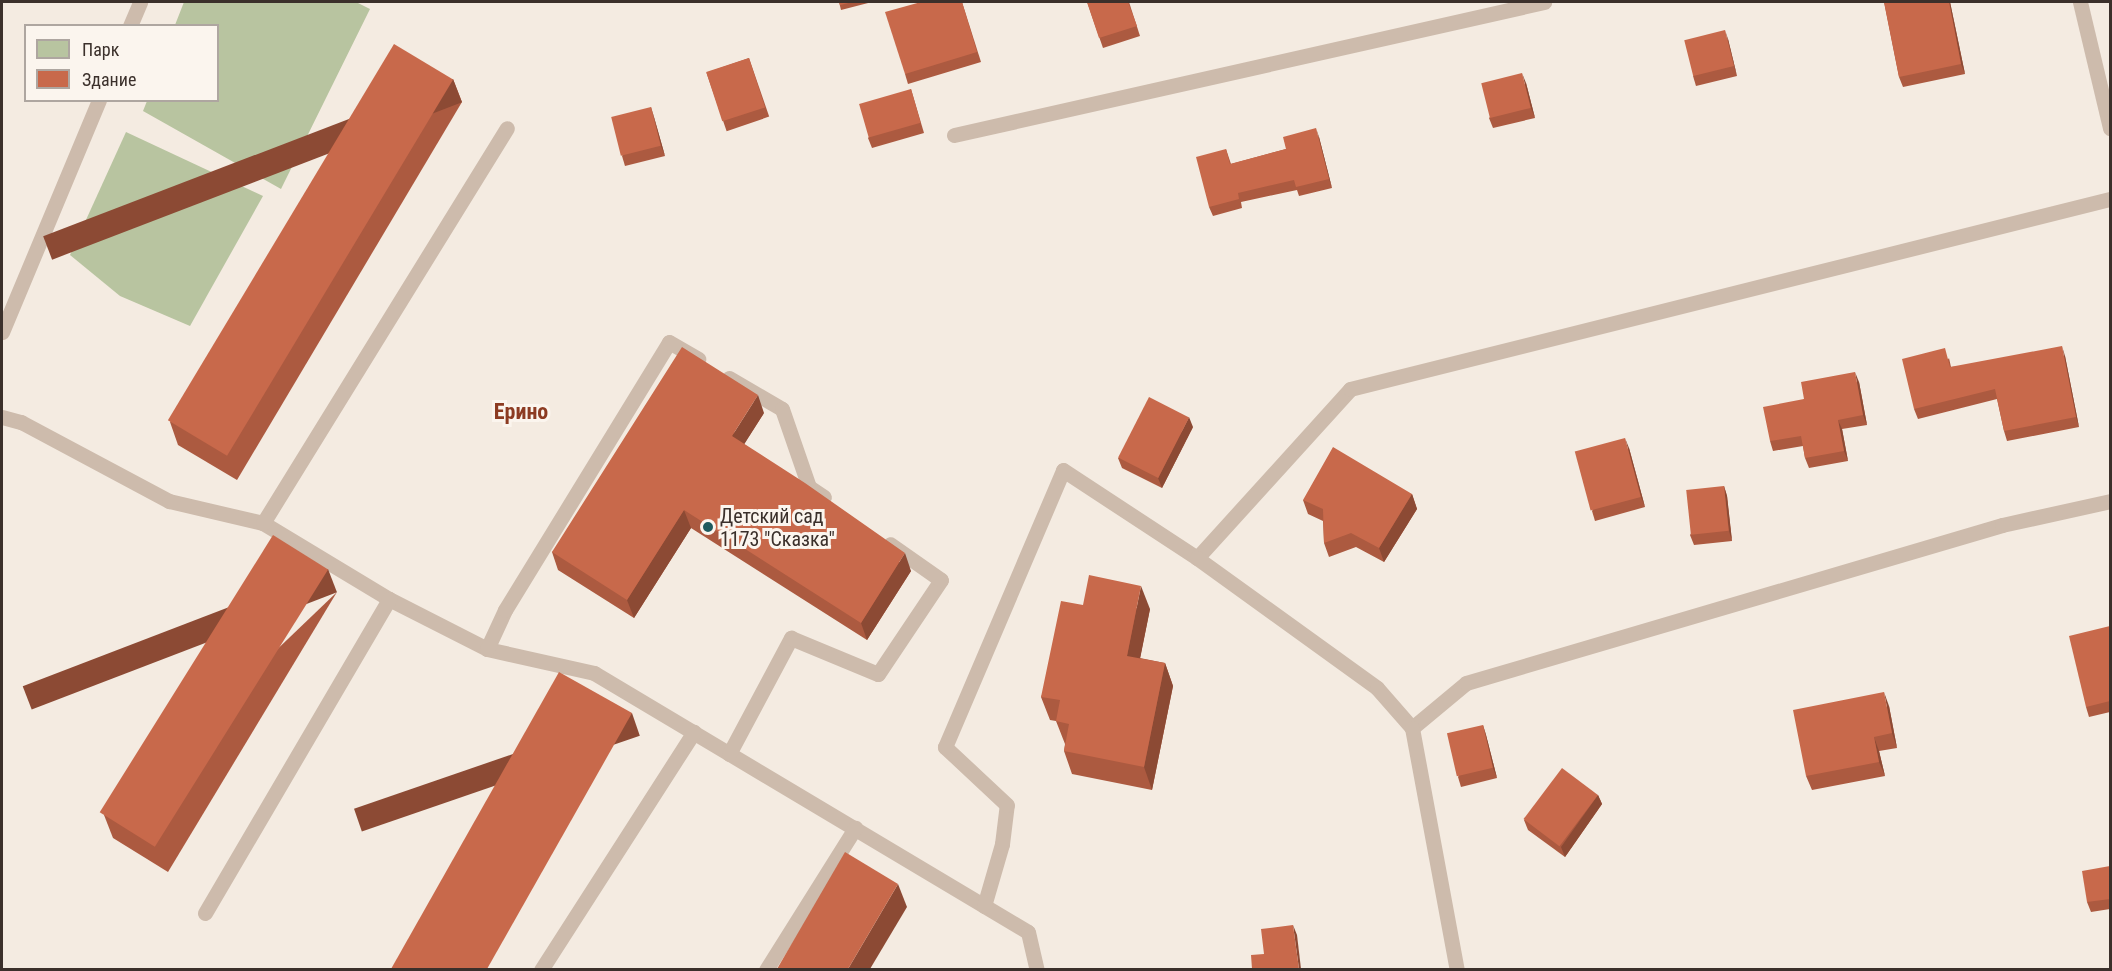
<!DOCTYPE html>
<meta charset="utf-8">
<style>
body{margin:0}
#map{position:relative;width:2112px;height:971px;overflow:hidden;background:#f4ebe1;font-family:"Roboto Condensed",sans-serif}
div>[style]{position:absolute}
.green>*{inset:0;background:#b8c4a0}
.lane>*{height:15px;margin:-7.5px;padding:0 7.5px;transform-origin:7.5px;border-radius:7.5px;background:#cdbbac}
.wall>*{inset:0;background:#ac5a40;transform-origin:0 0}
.shaded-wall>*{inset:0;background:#8c4a34;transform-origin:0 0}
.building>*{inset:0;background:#c8694b;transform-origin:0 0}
.dots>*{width:16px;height:16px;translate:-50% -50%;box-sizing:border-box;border:3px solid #fbf5ee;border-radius:50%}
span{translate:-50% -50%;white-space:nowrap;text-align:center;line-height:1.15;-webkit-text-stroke:6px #fbf5ee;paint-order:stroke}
.poi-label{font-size:20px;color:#3b302b}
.left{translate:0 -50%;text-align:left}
.quarter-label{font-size:22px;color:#8c3b22;font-weight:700}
.frame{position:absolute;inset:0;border:3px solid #3b302b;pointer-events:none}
.legend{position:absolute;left:24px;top:24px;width:195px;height:78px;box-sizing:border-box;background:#fbf5ee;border:2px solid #aea6a0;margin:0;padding:8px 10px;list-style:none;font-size:18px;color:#3b302b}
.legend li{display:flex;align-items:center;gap:12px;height:30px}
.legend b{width:30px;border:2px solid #aea6a0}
</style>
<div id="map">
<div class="green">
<i style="clip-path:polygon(184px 2px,356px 2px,370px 9px,281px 189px,143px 111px,147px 101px,218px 100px,218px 26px,175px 25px)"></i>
<i style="clip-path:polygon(126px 132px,263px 196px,190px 326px,120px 296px,70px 255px)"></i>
</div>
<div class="lane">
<i style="left:2080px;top:2px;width:130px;rotate:76.6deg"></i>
<i style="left:130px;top:26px;width:26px;rotate:-67deg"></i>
<i style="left:954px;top:135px;width:605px;rotate:-12.7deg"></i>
<i style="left:2px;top:332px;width:251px;rotate:-67.3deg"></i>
<i style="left:729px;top:378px;width:61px;rotate:30.3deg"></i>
<i style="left:782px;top:409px;width:83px;rotate:70.9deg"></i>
<i style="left:809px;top:487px;width:18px;rotate:34deg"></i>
<i style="left:2px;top:417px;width:20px;rotate:15deg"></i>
<i style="left:21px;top:422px;width:168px;rotate:28.1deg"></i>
<i style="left:169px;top:501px;width:97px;rotate:13.2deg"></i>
<i style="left:263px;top:523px;width:147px;rotate:31.1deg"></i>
<i style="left:389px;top:599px;width:110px;rotate:27deg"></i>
<i style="left:487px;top:649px;width:110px;rotate:12.6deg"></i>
<i style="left:594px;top:673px;width:505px;rotate:30.83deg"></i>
<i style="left:1028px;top:932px;width:39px;rotate:77deg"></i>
<i style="left:263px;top:523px;width:464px;rotate:-58.3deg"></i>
<i style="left:1197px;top:558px;width:228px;rotate:-47.8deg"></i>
<i style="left:1350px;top:389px;width:783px;rotate:-14.04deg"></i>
<i style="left:487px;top:649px;width:43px;rotate:-65.2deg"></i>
<i style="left:505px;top:610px;width:314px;rotate:-58.5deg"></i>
<i style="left:669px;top:342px;width:34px;rotate:30deg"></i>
<i style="left:1412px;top:728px;width:70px;rotate:-39.8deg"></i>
<i style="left:1466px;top:683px;width:559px;rotate:-16.42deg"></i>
<i style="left:2002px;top:525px;width:111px;rotate:-12.5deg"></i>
<i style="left:729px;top:754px;width:132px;rotate:-61.9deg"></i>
<i style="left:791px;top:638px;width:94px;rotate:22.5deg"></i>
<i style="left:878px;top:674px;width:113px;rotate:-56.2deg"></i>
<i style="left:941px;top:580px;width:62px;rotate:-144.8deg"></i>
<i style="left:984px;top:906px;width:65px;rotate:-73.8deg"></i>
<i style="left:1002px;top:844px;width:39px;rotate:-83deg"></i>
<i style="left:1007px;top:805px;width:85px;rotate:-136.9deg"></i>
<i style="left:945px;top:747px;width:301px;rotate:-66.9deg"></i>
<i style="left:1063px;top:470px;width:160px;rotate:33.3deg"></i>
<i style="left:1197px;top:558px;width:222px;rotate:35.8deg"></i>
<i style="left:1377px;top:688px;width:53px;rotate:48.8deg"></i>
<i style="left:1412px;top:728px;width:246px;rotate:79.5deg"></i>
<i style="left:205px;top:913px;width:364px;rotate:-59.6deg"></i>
<i style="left:541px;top:970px;width:283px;rotate:-57.3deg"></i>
<i style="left:766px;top:970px;width:168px;rotate:-57.9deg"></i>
</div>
<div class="wall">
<i style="clip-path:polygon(839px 2px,872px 2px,841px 10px)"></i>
<i style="clip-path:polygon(921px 2px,962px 2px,981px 62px,908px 84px,905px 74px)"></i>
<i style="clip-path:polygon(1087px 2px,1129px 2px,1140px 36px,1103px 48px)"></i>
<i style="clip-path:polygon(1884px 2px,1950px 2px,1965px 74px,1903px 87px,1899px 77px)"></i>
<i style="clip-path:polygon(1728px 39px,1737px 76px,1696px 86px,1693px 76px)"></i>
<i style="left:749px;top:58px;width:62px;height:45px;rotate:71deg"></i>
<i style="clip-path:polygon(453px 79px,462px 102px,237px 480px,178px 445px,170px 422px)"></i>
<i style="clip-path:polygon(1526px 83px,1535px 118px,1493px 128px,1489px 118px)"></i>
<i style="clip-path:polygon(911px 89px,924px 133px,872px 148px,868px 138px)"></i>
<i style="clip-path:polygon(651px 107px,665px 156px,625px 166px,622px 156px)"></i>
<i style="clip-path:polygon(1319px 137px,1332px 188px,1299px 196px,1297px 190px,1241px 202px,1242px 208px,1213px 216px,1209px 207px,1226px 149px,1231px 164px,1286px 149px)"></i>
<i style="clip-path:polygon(2065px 356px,2079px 427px,2007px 441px,2004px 431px,1997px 399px,1918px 419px,1914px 409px,1949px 358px,1951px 367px)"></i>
<i style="clip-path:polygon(1859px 382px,1867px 425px,1842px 429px,1848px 461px,1809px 468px,1805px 458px,1803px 446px,1773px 451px,1770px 441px,1804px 399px)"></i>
<i style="clip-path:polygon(764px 413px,744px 444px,911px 571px,867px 640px,691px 528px,634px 618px,558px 570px,552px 552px)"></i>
<i style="clip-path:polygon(1193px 427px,1162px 488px,1122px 468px,1118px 458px)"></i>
<i style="clip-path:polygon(1629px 448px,1645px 507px,1595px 521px,1592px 511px)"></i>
<i style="clip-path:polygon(1724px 486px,1727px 496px,1732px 541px,1694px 545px,1690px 535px)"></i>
<i style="clip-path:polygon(1412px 494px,1417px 509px,1384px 562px,1356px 547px,1329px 557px,1324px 543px,1323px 521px,1308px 514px,1303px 500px)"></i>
<i style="clip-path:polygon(337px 592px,168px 872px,113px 838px,104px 815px)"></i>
<i style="clip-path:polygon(1083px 605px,1150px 609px,1140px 658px,1165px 663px,1173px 686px,1152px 790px,1072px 774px,1064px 751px,1065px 744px,1056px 721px,1050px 720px,1041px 697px)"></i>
<i style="clip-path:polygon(2110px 626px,2110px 712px,2089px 717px,2086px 707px)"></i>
<i style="clip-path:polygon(1889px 706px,1897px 748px,1879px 751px,1885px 776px,1812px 790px,1806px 776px)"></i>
<i style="clip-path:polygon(1483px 725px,1486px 735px,1497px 778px,1461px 787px,1458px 777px)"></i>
<i style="clip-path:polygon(1598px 795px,1602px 804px,1565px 857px,1528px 830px,1524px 820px)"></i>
<i style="clip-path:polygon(2110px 866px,2110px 909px,2091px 912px,2087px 902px)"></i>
</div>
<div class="shaded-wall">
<i style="clip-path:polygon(1949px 2px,1950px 2px,1965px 74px,1961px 64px)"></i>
<i style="clip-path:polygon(1725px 30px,1728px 39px,1737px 76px,1734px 66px)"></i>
<i style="clip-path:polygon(1522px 73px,1526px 83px,1535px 118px,1531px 108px)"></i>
<i style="left:453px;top:79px;width:25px;height:439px;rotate:69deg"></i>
<i style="clip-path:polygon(651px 107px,654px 117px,665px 156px,661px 146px)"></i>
<i style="clip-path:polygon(1316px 128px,1319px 137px,1332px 188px,1329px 179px)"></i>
<i style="clip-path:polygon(2062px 346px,2065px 356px,2079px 427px,2076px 417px)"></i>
<i style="clip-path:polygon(1855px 372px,1859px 382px,1867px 425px,1863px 415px)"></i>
<i style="clip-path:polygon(758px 395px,764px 413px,738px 454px,732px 436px)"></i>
<i style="clip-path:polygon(1189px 417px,1193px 427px,1162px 488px,1158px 478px)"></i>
<i style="clip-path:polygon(1838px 420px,1842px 429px,1848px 461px,1844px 451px)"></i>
<i style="clip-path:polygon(1625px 438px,1629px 448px,1645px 507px,1641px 497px)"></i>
<i style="clip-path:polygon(1724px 486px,1727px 496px,1732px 541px,1729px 531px)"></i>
<i style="clip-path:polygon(1412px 494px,1417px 509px,1384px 562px,1379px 548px)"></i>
<i style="clip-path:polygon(684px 510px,691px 528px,634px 618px,627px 600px)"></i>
<i style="clip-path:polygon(905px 553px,911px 571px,867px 640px,861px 623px)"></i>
<i style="left:328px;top:569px;width:25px;height:327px;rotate:69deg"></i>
<i style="clip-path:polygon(1141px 586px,1150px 609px,1136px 679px,1127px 656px)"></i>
<i style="clip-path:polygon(1165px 663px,1173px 686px,1152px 790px,1144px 767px)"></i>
<i style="clip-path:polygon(1884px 692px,1889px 706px,1897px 748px,1892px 733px)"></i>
<i style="left:632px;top:713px;width:24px;height:294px;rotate:71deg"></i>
<i style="clip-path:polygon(1483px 725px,1486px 735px,1497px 778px,1493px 768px)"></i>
<i style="clip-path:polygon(1874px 737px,1879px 751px,1885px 776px,1879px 762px)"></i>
<i style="clip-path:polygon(1598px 795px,1602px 804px,1565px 857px,1561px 847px)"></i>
<i style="clip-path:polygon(898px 884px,907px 907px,870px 969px,848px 969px)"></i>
<i style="clip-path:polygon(1293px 925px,1297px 935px,1301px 969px,1299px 969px)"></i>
</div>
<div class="building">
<i style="clip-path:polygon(839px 2px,853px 2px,840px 5px)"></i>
<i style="clip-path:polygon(921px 2px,962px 2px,977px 52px,905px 74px,885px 12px)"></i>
<i style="clip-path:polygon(1087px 2px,1128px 2px,1137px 26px,1099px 38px)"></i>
<i style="clip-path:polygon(1884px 2px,1949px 2px,1961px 64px,1899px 77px)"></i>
<i style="left:1725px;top:30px;width:37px;height:42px;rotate:76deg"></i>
<i style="left:394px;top:44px;width:69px;height:439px;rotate:31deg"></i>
<i style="left:749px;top:58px;width:52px;height:45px;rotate:72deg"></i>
<i style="left:1522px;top:73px;width:36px;height:42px;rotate:76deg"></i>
<i style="left:911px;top:89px;width:35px;height:54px;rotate:74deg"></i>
<i style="left:651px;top:107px;width:40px;height:41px;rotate:76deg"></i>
<i style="clip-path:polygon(1316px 128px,1329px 179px,1296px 187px,1294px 180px,1238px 193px,1239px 199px,1209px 207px,1196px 157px,1226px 149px,1230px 164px,1286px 149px,1283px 137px)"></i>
<i style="clip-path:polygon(2062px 346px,2076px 417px,2004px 431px,1995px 389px,1914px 409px,1902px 359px,1945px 348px,1950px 367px)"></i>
<i style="clip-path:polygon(682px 347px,758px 395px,732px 436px,805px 483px,905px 553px,861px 623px,684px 510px,627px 600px,552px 552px)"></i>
<i style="clip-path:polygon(1855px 372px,1863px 415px,1838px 420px,1844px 451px,1805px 458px,1801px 436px,1770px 441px,1763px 407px,1804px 399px,1801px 382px)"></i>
<i style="left:1149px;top:397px;width:45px;height:68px;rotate:27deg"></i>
<i style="left:1625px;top:438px;width:61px;height:52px;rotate:75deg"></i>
<i style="clip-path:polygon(1333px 447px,1412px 494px,1379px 548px,1351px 533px,1324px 543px,1323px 509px,1303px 500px)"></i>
<i style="left:1724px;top:486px;width:45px;height:38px;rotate:84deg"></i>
<i style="left:273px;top:535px;width:65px;height:327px;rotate:32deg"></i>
<i style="clip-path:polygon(1089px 575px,1141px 586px,1127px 656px,1165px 663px,1144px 767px,1064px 751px,1069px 724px,1056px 721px,1060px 700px,1041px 697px,1061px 601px,1083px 605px)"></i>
<i style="clip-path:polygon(2110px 626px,2110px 701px,2086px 707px,2069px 636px)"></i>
<i style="clip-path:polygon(559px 672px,632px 713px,487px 969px,391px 969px)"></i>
<i style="clip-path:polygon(1884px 692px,1892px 733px,1874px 737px,1879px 762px,1806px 776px,1793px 710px)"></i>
<i style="left:1483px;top:725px;width:44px;height:37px;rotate:77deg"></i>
<i style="left:1562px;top:768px;width:45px;height:64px;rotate:37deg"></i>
<i style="clip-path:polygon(845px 852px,898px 884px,848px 969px,777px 969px)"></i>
<i style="clip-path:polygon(2110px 866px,2110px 899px,2087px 902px,2082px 871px)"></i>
<i style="clip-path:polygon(1293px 925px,1299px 969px,1252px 969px,1251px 955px,1264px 954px,1261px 929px)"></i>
</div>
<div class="dots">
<i style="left:708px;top:527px;background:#1f5a5e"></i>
</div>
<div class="poi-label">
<span class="left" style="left:720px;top:528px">Детский сад<br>1173 "Сказка"</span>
</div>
<div class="quarter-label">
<span style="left:521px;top:412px">Ерино</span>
</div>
<div class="frame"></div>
<ul class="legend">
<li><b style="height:16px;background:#b8c4a0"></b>Парк</li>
<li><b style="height:16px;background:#c8694b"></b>Здание</li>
</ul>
</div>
